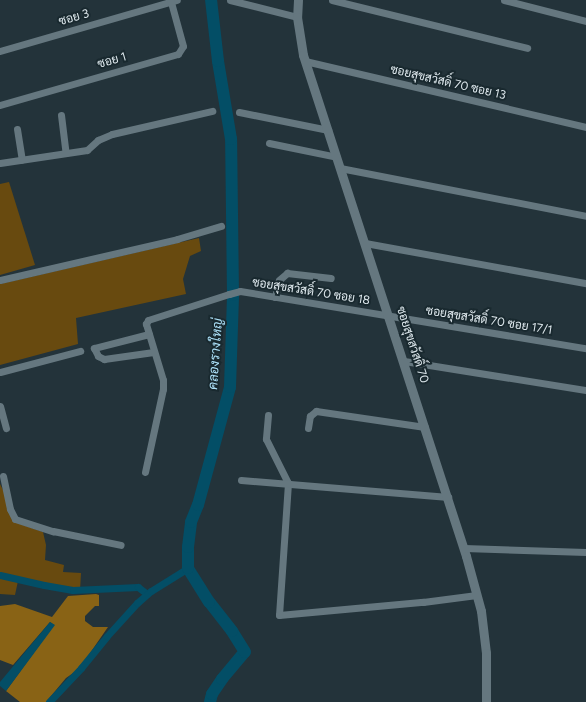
<!DOCTYPE html>
<meta charset="utf-8">
<style>
body{margin:0}
#map{position:relative;width:586px;height:702px;overflow:hidden;background:#23333a;font-family:Figtree,Sarabun,sans-serif}
div>[style]{position:absolute}
.green>*{inset:0;background:#684a0f}
.forest>*{inset:0;background:#896315}
.water>*{inset:0;background:#034e66}
.canal>*{height:7px;margin:-3.5px;padding:0 3.5px;transform-origin:3.5px;border-radius:3.5px;background:#034e66}
.river>*{height:12px;margin:-6px;padding:0 6px;transform-origin:6px;border-radius:6px;background:#034e66}
.minor>*{height:7px;margin:-3.5px;padding:0 3.5px;transform-origin:3.5px;border-radius:3.5px;background:#65777f}
.tertiary>*{height:9px;margin:-4.5px;padding:0 4.5px;transform-origin:4.5px;border-radius:4.5px;background:#65777f}
span{translate:-50% -50%;white-space:nowrap;text-align:center;line-height:1.15;-webkit-text-stroke:4px #19292f;paint-order:stroke}
.street-label{font-size:12px;color:#dfe9ee}
.water-label{font-size:13px;color:#ade1f9;font-style:italic}
</style>
<div id="map">
<div class="green">
<i style="clip-path:polygon(9px 182px,35px 265px,0 275px,0 184px)"></i>
<i style="clip-path:polygon(199px 238px,201px 251px,190px 256px,183px 279px,186px 294px,76px 318px,78px 344px,0 365px,0 284px)"></i>
<i style="clip-path:polygon(0 484px,20px 524px,43px 532px,46px 545px,45px 560px,64px 565px,63px 572px,81px 573px,80px 591px,63px 591px,18px 581px,15px 595px,0 594px)"></i>
</div>
<div class="forest">
<i style="clip-path:polygon(96px 594px,99px 595px,99px 606px,95px 606px,85px 616px,85px 621px,93px 627px,108px 627px,79px 669px,66px 678px,46px 702px,20px 702px,6px 691px,54px 625px,50px 622px,13px 665px,0 660px,0 606px,15px 604px,52px 617px,68px 596px)"></i>
</div>
<div class="water">
<i style="clip-path:polygon(50px 622px,55px 625px,6px 691px,0 686px,0 682px)"></i>
</div>
<div class="canal">
<i style="left:0;top:575px;width:45px;rotate:12.8deg"></i>
<i style="left:44px;top:585px;width:29px;rotate:10deg"></i>
<i style="left:73px;top:590px;width:65px;rotate:-2.6deg"></i>
<i style="left:138px;top:587px;width:11px;rotate:38deg"></i>
<i style="left:49px;top:702px;width:47px;rotate:-46.7deg"></i>
<i style="left:81px;top:668px;width:41px;rotate:-50.9deg"></i>
<i style="left:107px;top:636px;width:45px;rotate:-47.7deg"></i>
<i style="left:137px;top:603px;width:18px;rotate:-41deg"></i>
<i style="left:151px;top:591px;width:44px;rotate:-31.9deg"></i>
</div>
<div class="river">
<i style="left:210px;top:702px;width:8px;rotate:-76deg"></i>
<i style="left:212px;top:694px;width:18px;rotate:-56deg"></i>
<i style="left:222px;top:679px;width:35px;rotate:-50deg"></i>
<i style="left:245px;top:652px;width:25px;rotate:-122deg"></i>
<i style="left:232px;top:631px;width:37px;rotate:-128deg"></i>
<i style="left:209px;top:602px;width:40px;rotate:-122deg"></i>
<i style="left:188px;top:568px;width:21px;rotate:-90deg"></i>
<i style="left:188px;top:547px;width:25px;rotate:-83deg"></i>
<i style="left:191px;top:522px;width:18px;rotate:-68deg"></i>
<i style="left:198px;top:505px;width:122px;rotate:-74.8deg"></i>
<i style="left:230px;top:387px;width:92px;rotate:-88.1deg"></i>
<i style="left:233px;top:295px;width:156px;rotate:-90.7deg"></i>
<i style="left:231px;top:139px;width:79px;rotate:-99.5deg"></i>
<i style="left:218px;top:61px;width:61px;rotate:-96.5deg"></i>
</div>
<div class="minor">
<i style="left:230px;top:0;width:69px;rotate:14.2deg"></i>
<i style="left:332px;top:0;width:201px;rotate:13.8deg"></i>
<i style="left:504px;top:0;width:85px;rotate:14.4deg"></i>
<i style="left:0;top:51px;width:184px;rotate:-16.1deg"></i>
<i style="left:305px;top:61px;width:289px;rotate:13.2deg"></i>
<i style="left:0;top:105px;width:185px;rotate:-16deg"></i>
<i style="left:178px;top:54px;width:9px;rotate:-58deg"></i>
<i style="left:183px;top:46px;width:46px;rotate:-105.3deg"></i>
<i style="left:239px;top:112px;width:91px;rotate:11.4deg"></i>
<i style="left:61px;top:115px;width:38px;rotate:83deg"></i>
<i style="left:17px;top:129px;width:31px;rotate:81deg"></i>
<i style="left:269px;top:143px;width:69px;rotate:11.6deg"></i>
<i style="left:0;top:163px;width:88px;rotate:-8.5deg"></i>
<i style="left:87px;top:150px;width:15px;rotate:-42deg"></i>
<i style="left:98px;top:140px;width:15px;rotate:-23deg"></i>
<i style="left:112px;top:134px;width:103px;rotate:-13deg"></i>
<i style="left:340px;top:168px;width:251px;rotate:11deg"></i>
<i style="left:365px;top:243px;width:225px;rotate:10.3deg"></i>
<i style="left:0;top:280px;width:182px;rotate:-13deg"></i>
<i style="left:177px;top:239px;width:46px;rotate:-16.5deg"></i>
<i style="left:275px;top:297px;width:17px;rotate:-77deg"></i>
<i style="left:279px;top:280px;width:11px;rotate:-41deg"></i>
<i style="left:287px;top:273px;width:44px;rotate:6.5deg"></i>
<i style="left:149px;top:334px;width:57px;rotate:165.7deg"></i>
<i style="left:94px;top:348px;width:9px;rotate:63deg"></i>
<i style="left:98px;top:356px;width:7px;rotate:27deg"></i>
<i style="left:104px;top:359px;width:50px;rotate:-8deg"></i>
<i style="left:404px;top:361px;width:184px;rotate:9.1deg"></i>
<i style="left:0;top:372px;width:83px;rotate:-14.7deg"></i>
<i style="left:0;top:406px;width:23px;rotate:75deg"></i>
<i style="left:268px;top:415px;width:24px;rotate:95deg"></i>
<i style="left:266px;top:439px;width:49px;rotate:63.4deg"></i>
<i style="left:288px;top:483px;width:132px;rotate:93.9deg"></i>
<i style="left:279px;top:615px;width:145px;rotate:-5.2deg"></i>
<i style="left:423px;top:602px;width:54px;rotate:-7.4deg"></i>
<i style="left:308px;top:428px;width:12px;rotate:-81deg"></i>
<i style="left:310px;top:416px;width:8px;rotate:-40deg"></i>
<i style="left:316px;top:411px;width:110px;rotate:8.4deg"></i>
<i style="left:145px;top:472px;width:85px;rotate:-77.8deg"></i>
<i style="left:163px;top:389px;width:9px;rotate:-90deg"></i>
<i style="left:163px;top:380px;width:59px;rotate:-106.9deg"></i>
<i style="left:146px;top:324px;width:4px;rotate:-63deg"></i>
<i style="left:148px;top:320px;width:85px;rotate:-17.8deg"></i>
<i style="left:229px;top:294px;width:11px;rotate:-15deg"></i>
<i style="left:240px;top:291px;width:351px;rotate:9.4deg"></i>
<i style="left:3px;top:476px;width:34px;rotate:78deg"></i>
<i style="left:10px;top:509px;width:11px;rotate:63deg"></i>
<i style="left:15px;top:519px;width:40px;rotate:18deg"></i>
<i style="left:53px;top:531px;width:69px;rotate:11.6deg"></i>
<i style="left:241px;top:480px;width:208px;rotate:4.7deg"></i>
<i style="left:464px;top:548px;width:122px;rotate:1.9deg"></i>
</div>
<div class="tertiary">
<i style="left:298px;top:0;width:17px;rotate:93deg"></i>
<i style="left:297px;top:17px;width:38px;rotate:81deg"></i>
<i style="left:303px;top:55px;width:527px;rotate:71.98deg"></i>
<i style="left:466px;top:556px;width:57px;rotate:74.7deg"></i>
<i style="left:481px;top:611px;width:42px;rotate:83.2deg"></i>
<i style="left:486px;top:653px;width:49px;rotate:90deg"></i>
</div>
<div class="street-label">
<span style="left:74px;top:18px;rotate:-16deg">ซอย 3</span>
<span style="left:112px;top:61px;rotate:-16deg">ซอย 1</span>
<span style="left:448px;top:83px;rotate:13deg">ซอยสุขสวัสดิ์ 70 ซอย 13</span>
<span style="left:311px;top:292px;rotate:9deg">ซอยสุขสวัสดิ์ 70 ซอย 18</span>
<span style="left:489px;top:321px;rotate:9deg">ซอยสุขสวัสดิ์ 70 ซอย 17/1</span>
<span style="left:412px;top:345px;rotate:72deg">ซอยสุขสวัสดิ์ 70</span>
</div>
<div class="water-label">
<span style="left:216px;top:354px;rotate:-86deg">คลองรางใหญ่</span>
</div>
</div>
